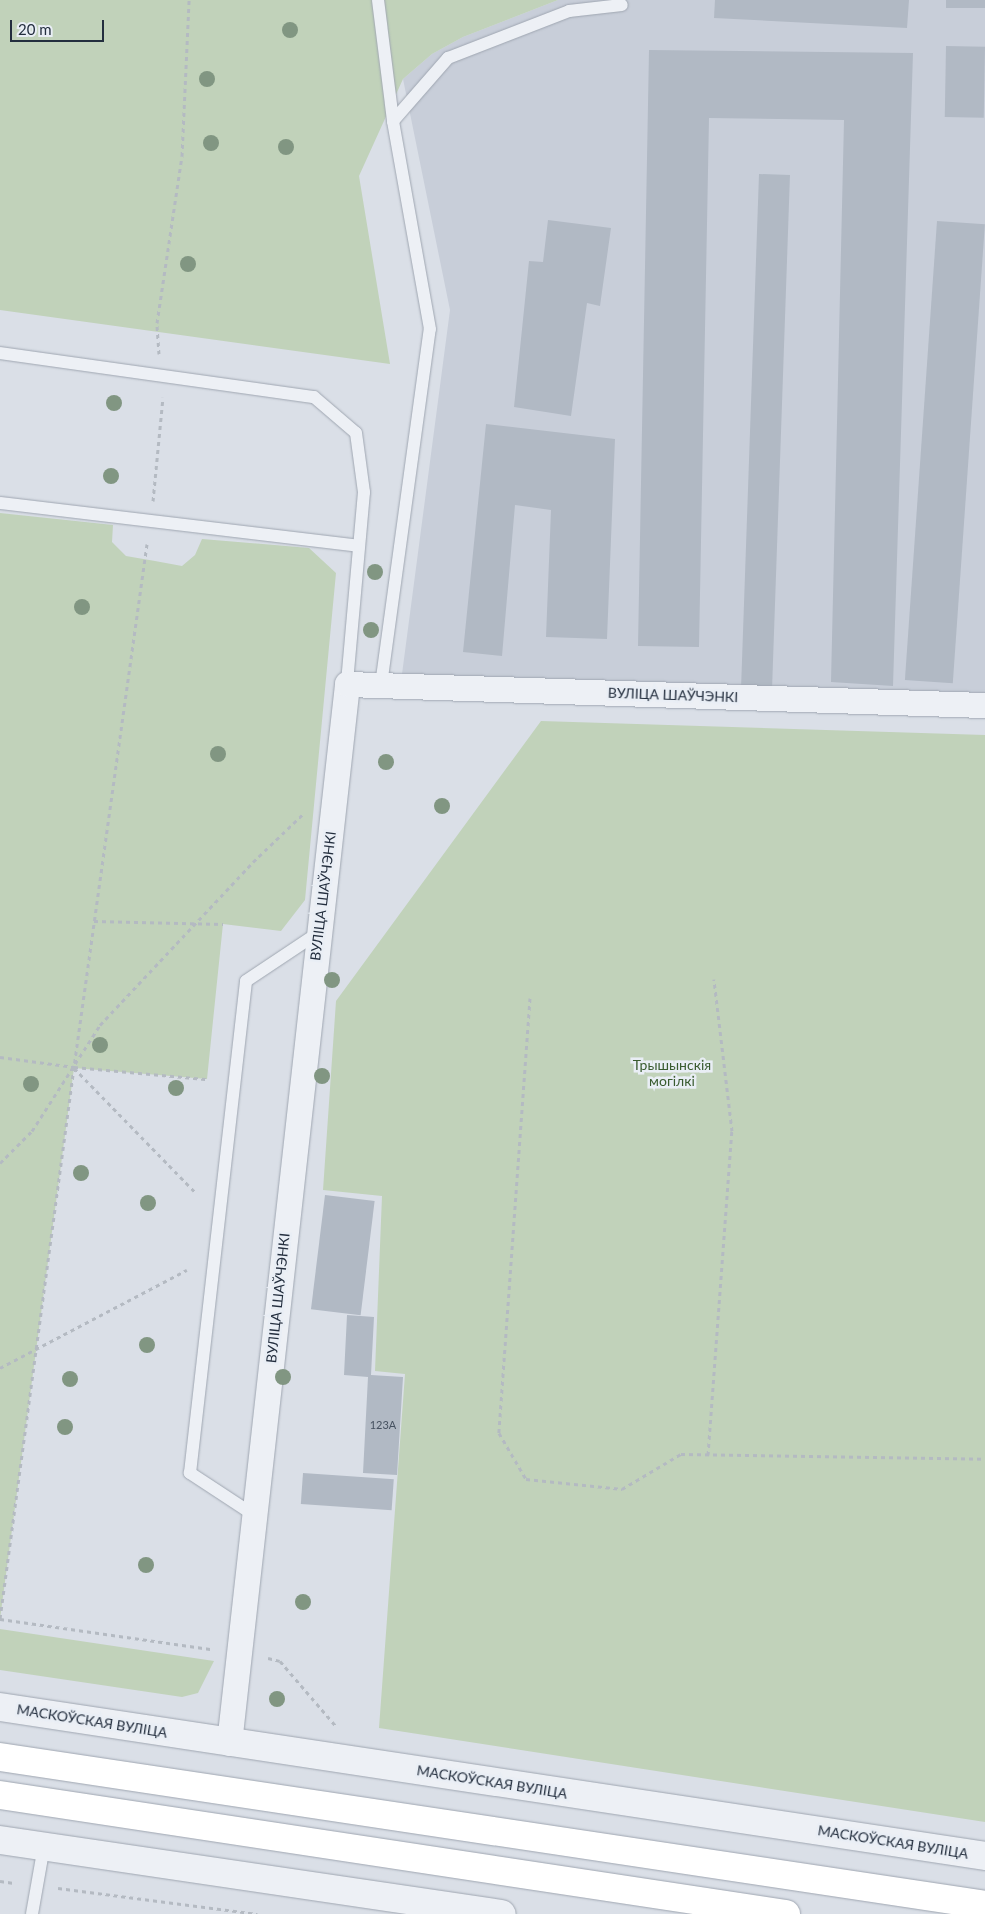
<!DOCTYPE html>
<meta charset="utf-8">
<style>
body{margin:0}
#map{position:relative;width:985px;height:1914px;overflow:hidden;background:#dadfe7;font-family:Lato,sans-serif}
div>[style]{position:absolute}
.built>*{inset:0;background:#c8ced9}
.green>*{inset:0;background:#c1d2ba}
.building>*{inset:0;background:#b1b9c4;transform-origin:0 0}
.path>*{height:3px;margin-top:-1.5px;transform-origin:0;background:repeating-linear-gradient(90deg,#b4bac2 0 4px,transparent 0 8px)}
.roads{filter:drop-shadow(0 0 1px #9fa6b1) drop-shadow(0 0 1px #9fa6b1)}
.service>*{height:12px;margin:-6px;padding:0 6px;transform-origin:6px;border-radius:6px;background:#edf0f5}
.minor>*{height:25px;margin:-12.5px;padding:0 12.5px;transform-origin:12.5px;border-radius:12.5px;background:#edf0f5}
.tertiary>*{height:28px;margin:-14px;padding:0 14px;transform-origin:14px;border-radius:14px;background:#edf0f5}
.primary>*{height:28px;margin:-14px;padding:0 14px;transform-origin:14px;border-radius:14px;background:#fff}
.trees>*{width:16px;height:16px;margin:-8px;border-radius:50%;background:#819682}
span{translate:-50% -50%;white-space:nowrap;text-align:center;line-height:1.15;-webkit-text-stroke:5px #e9eef5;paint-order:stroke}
.number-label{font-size:11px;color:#465160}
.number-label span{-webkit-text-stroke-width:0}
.street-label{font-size:14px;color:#232e3e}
.park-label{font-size:14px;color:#395b2f}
.scale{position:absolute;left:10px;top:20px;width:94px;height:22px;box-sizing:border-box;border:2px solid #232e3e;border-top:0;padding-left:6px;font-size:15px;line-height:18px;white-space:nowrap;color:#232e3e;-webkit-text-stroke:4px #e9eef5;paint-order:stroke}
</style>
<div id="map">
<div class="built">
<i style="clip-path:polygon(558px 0,985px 0,985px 693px,402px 674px,450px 310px,403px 79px,432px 54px,463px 37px)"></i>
</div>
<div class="green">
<i style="clip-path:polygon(0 0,558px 0,463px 37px,432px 54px,403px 79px,359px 176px,390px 364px,0 310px)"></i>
<i style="clip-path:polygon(0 513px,113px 525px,112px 542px,126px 556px,155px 561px,182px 566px,195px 555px,202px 539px,309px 548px,336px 573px,305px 900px,281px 931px,223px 924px,207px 1079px,74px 1068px,0 1619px)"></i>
<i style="clip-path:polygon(541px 721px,985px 735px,985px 1822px,379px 1728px,405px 1374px,375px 1371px,382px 1196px,323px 1190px,336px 1001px)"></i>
<i style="clip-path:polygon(0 1629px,214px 1661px,198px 1693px,182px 1697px,0 1670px)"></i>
</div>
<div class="building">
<i style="clip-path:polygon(715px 0,909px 0,907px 28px,714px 18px)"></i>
<i style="left:946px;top:0;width:39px;height:8px"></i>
<i style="left:946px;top:46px;width:39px;height:71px;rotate:1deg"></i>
<i style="clip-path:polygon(649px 50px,913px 53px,893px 686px,831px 682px,844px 120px,709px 118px,699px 647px,638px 646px)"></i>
<i style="left:759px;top:174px;width:31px;height:512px;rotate:2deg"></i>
<i style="clip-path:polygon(548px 220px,611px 228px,600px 306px,587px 303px,571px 416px,514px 407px,529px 261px,543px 262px)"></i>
<i style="left:937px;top:221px;width:48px;height:460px;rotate:4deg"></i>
<i style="clip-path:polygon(486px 424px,615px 439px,607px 639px,546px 637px,551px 510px,515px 505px,502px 656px,463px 652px)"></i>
<i style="left:325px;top:1195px;width:50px;height:115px;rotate:7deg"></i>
<i style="clip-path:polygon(347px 1315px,374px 1317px,371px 1375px,403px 1377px,397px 1475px,363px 1473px,368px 1377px,344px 1375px)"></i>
<i style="left:303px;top:1473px;width:91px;height:31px;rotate:4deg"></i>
</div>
<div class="path">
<i style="left:159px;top:354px;width:31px;rotate:-94deg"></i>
<i style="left:157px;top:323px;width:169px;rotate:-81.5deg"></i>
<i style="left:182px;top:156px;width:156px;rotate:-87.4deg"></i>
<i style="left:153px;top:501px;width:104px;rotate:-84.5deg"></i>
<i style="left:147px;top:544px;width:528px;rotate:97.95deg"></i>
<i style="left:74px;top:1067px;width:134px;rotate:5.2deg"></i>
<i style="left:94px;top:921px;width:129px;rotate:1.3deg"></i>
<i style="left:530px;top:998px;width:436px;rotate:94.1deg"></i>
<i style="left:499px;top:1433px;width:53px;rotate:59.6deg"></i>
<i style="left:526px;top:1479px;width:97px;rotate:5.9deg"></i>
<i style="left:622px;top:1489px;width:69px;rotate:-30.7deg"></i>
<i style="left:681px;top:1454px;width:304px;rotate:0.9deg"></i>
<i style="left:0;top:1057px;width:75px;rotate:7.7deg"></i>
<i style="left:74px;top:1067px;width:557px;rotate:97.64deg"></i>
<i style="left:74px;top:1068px;width:175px;rotate:45.7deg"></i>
<i style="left:0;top:1163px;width:45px;rotate:-45deg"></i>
<i style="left:32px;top:1131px;width:126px;rotate:-57.3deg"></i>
<i style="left:100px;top:1025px;width:224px;rotate:-46.8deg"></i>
<i style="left:253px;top:862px;width:69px;rotate:-43.8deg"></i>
<i style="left:0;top:1368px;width:211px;rotate:-27.7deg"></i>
<i style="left:708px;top:1455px;width:325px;rotate:-85.8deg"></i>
<i style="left:732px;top:1131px;width:153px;rotate:-96.8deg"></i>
<i style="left:0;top:1619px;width:214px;rotate:8.1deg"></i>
<i style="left:268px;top:1658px;width:12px;rotate:14deg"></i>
<i style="left:280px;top:1661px;width:86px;rotate:49.3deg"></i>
<i style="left:0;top:1881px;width:14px;rotate:8deg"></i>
<i style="left:58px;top:1888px;width:201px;rotate:7.4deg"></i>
</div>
<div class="roads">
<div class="service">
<i style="left:378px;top:0;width:122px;rotate:82.9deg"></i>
<i style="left:0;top:353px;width:317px;rotate:8deg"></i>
<i style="left:314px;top:397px;width:55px;rotate:40.6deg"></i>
<i style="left:356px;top:433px;width:60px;rotate:82.3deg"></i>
<i style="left:364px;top:492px;width:193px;rotate:95.1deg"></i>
<i style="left:0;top:503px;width:361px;rotate:6.8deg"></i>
<i style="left:381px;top:685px;width:359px;rotate:-82.2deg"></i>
<i style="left:430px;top:329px;width:211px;rotate:-100.1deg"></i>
<i style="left:393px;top:121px;width:84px;rotate:-48.9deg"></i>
<i style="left:448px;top:58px;width:130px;rotate:-21.2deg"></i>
<i style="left:569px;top:11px;width:53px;rotate:-6.5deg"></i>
<i style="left:254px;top:1515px;width:77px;rotate:-146.7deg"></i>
<i style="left:190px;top:1473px;width:495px;rotate:-83.5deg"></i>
<i style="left:246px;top:981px;width:87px;rotate:-33.7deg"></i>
<i style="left:32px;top:1914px;width:69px;rotate:-80deg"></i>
</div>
<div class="minor">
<i style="left:229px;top:1743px;width:1066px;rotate:-83.64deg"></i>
<i style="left:347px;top:684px;width:638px;rotate:1.89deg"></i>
</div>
<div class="tertiary">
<i style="left:0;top:1707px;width:996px;rotate:8.6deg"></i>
<i style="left:0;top:1840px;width:507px;rotate:8.39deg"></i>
</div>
<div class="primary">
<i style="left:0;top:1757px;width:996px;rotate:8.54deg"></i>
<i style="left:0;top:1795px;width:795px;rotate:8.61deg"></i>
</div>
</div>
<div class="trees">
<i style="left:290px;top:30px"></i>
<i style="left:207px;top:79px"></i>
<i style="left:211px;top:143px"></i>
<i style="left:286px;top:147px"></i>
<i style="left:188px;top:264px"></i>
<i style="left:114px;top:403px"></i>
<i style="left:111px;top:476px"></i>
<i style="left:375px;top:572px"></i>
<i style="left:82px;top:607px"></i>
<i style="left:371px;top:630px"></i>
<i style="left:218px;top:754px"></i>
<i style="left:386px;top:762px"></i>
<i style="left:442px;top:806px"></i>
<i style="left:332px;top:980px"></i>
<i style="left:100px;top:1045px"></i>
<i style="left:322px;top:1076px"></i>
<i style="left:31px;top:1084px"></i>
<i style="left:176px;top:1088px"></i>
<i style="left:81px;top:1173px"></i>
<i style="left:148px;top:1203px"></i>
<i style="left:147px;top:1345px"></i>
<i style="left:283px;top:1377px"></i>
<i style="left:70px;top:1379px"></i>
<i style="left:65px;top:1427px"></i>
<i style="left:146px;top:1565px"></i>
<i style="left:303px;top:1602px"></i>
<i style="left:277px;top:1699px"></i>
</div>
<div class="number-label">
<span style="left:383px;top:1425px">123А</span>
</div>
<div class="street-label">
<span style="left:673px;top:695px;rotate:2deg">ВУЛІЦА ШАЎЧЭНКІ</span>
<span style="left:323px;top:896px;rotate:-83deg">ВУЛІЦА ШАЎЧЭНКІ</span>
<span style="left:278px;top:1298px;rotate:-84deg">ВУЛІЦА ШАЎЧЭНКІ</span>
<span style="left:92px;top:1721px;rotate:9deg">МАСКОЎСКАЯ ВУЛІЦА</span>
<span style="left:492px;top:1782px;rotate:9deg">МАСКОЎСКАЯ ВУЛІЦА</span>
<span style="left:893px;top:1842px;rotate:9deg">МАСКОЎСКАЯ ВУЛІЦА</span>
</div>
<div class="park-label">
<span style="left:672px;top:1073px">Трышынскія<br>могілкі</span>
</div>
<div class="scale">20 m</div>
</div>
